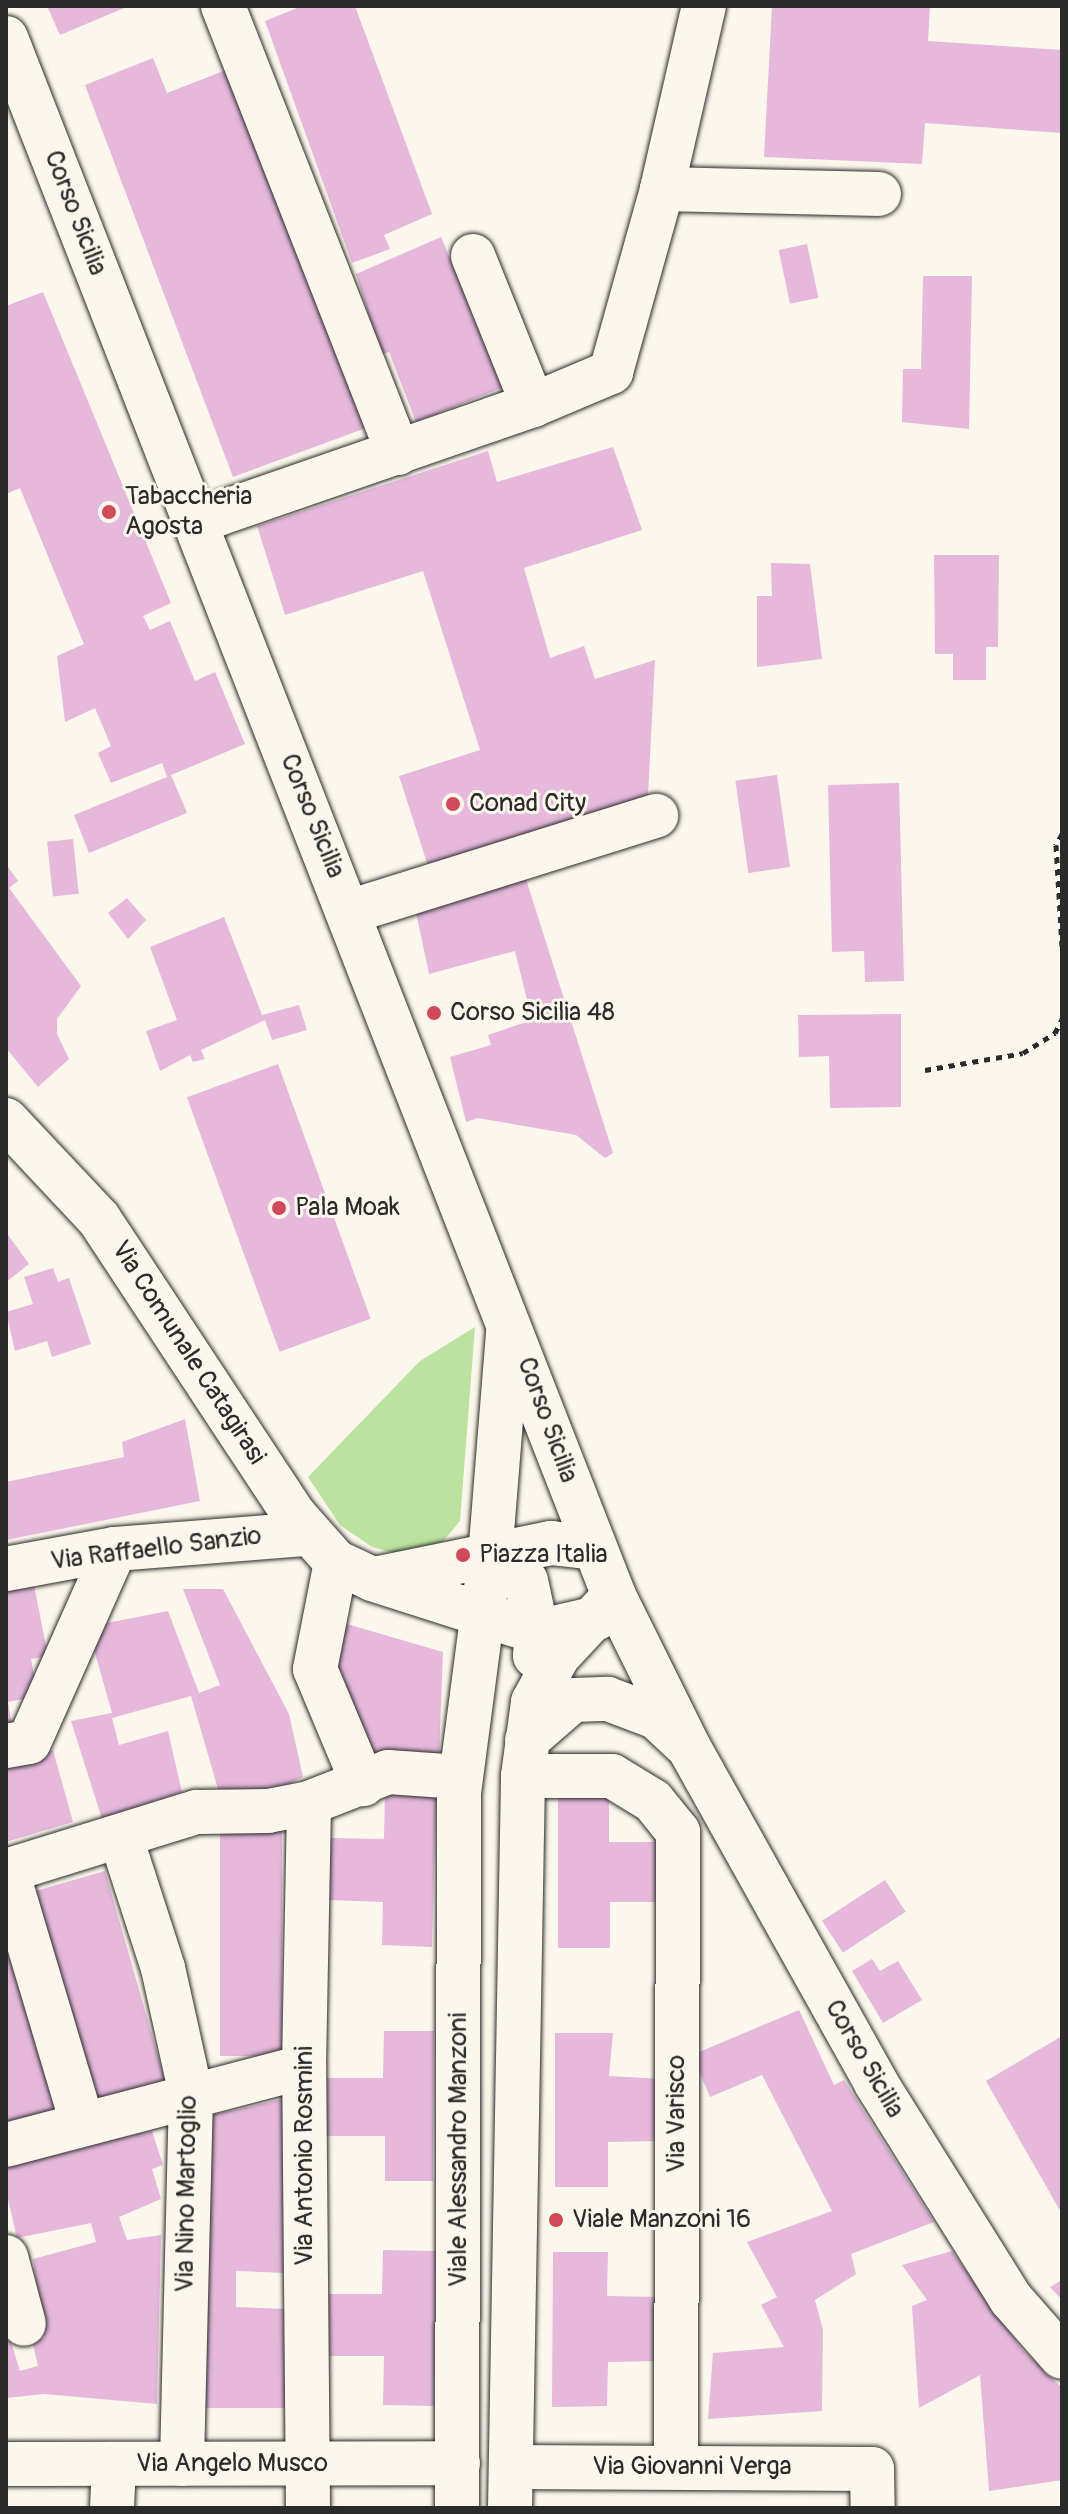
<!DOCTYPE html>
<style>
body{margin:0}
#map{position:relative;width:1068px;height:2514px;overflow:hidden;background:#fbf7ec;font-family:Pangolin,sans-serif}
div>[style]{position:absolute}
.green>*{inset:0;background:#bbe29e}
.building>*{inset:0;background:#e5b8dc;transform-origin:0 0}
.path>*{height:5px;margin-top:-2.5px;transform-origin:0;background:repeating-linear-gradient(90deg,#2b2b2b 0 6px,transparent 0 12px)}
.roads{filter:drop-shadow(0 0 2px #2b2b2b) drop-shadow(0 0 2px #2b2b2b)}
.minor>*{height:44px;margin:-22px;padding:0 22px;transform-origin:22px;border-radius:22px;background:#fbf7ec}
.dots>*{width:22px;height:22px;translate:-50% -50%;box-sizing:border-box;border:4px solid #fbf7ec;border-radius:50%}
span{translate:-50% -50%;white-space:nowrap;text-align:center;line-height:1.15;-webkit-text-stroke:6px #fbf7ec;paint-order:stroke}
.street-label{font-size:26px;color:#2b2b2b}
.poi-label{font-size:26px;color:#2b2b2b}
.left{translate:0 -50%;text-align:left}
.frame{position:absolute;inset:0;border:8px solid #2b2b2b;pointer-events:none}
</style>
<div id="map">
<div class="green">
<i style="clip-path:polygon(475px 1327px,460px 1521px,441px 1544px,398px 1554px,372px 1547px,340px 1525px,308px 1477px,420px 1361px)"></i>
</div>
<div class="building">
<i style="clip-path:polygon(47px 6px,129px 6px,60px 35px)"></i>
<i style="clip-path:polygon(302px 6px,355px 6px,432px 214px,384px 235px,390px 249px,352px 263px,265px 21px)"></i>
<i style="clip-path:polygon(772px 6px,930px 6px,928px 41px,1062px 50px,1062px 133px,925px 123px,922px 164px,764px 157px)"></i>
<i style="clip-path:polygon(153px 58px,167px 93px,226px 70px,366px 428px,233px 477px,85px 85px)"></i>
<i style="clip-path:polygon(441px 237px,504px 387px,416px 422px,389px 352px,381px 355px,356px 274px)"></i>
<i style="left:807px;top:244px;width:55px;height:29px;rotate:78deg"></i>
<i style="clip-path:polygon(923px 276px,972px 276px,969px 429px,902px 422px,903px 369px,921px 369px)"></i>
<i style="clip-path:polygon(43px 292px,171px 603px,143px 616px,150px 630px,170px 621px,195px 681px,215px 672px,245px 744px,171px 775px,187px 813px,89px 853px,74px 815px,167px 777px,162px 763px,111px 783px,98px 753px,111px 746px,95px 708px,65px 722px,57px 656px,84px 644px,20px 488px,6px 494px,6px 306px)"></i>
<i style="clip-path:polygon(613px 447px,642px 530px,524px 568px,550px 658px,584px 646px,595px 679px,655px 660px,648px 795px,428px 866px,399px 776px,480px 750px,423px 571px,285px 615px,257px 526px,488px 451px,497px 482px)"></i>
<i style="clip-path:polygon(934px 555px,999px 555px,998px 647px,986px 647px,986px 680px,953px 680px,953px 654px,935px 654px)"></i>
<i style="clip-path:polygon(771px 563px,810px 564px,822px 659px,757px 667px,757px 596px,772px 596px)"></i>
<i style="left:777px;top:775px;width:93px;height:42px;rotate:82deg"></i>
<i style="clip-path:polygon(899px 783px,904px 981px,865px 982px,864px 951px,832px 952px,828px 785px)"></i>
<i style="left:73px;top:839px;width:55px;height:26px;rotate:84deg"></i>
<i style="clip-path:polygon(6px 864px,18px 881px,9px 888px,81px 986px,57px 1019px,57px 1034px,69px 1059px,38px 1087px,6px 1048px)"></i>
<i style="clip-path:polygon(525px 876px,613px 1153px,605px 1158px,576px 1135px,478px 1118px,466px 1122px,450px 1057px,491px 1045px,488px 1035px,532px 1020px,515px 951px,429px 974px,415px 908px)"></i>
<i style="clip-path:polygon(127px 898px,146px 920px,128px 939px,108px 913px)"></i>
<i style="clip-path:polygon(224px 917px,262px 1015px,299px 1005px,307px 1030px,272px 1040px,265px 1020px,201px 1050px,205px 1059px,193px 1062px,190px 1055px,160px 1071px,146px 1031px,177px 1020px,150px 947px)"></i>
<i style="clip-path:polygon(901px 1014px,901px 1107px,830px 1108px,829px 1056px,799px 1057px,798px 1015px)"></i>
<i style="left:278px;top:1064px;width:271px;height:97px;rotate:70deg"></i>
<i style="clip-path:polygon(6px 1232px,29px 1264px,6px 1282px)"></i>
<i style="clip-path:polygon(53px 1268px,58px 1282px,69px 1278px,91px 1344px,52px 1357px,47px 1341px,15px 1351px,6px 1312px,33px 1304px,24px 1277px)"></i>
<i style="clip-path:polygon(185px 1419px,200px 1501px,6px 1540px,6px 1482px,124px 1457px,122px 1442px)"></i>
<i style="clip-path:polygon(34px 1585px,48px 1656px,31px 1659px,38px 1696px,8px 1702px,13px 1731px,6px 1732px,6px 1590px)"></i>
<i style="clip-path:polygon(183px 1589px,223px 1589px,289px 1714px,303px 1777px,261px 1797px,220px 1796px,191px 1696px,112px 1718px,119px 1745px,168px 1731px,182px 1792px,102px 1819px,71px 1721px,112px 1713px,93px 1646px,107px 1623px,168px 1611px,199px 1693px,220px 1685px)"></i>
<i style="clip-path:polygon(340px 1622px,443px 1652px,439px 1758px,389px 1749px,366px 1757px,329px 1671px)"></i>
<i style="clip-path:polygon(53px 1750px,73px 1822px,6px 1842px,6px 1764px)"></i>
<i style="clip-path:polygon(385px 1792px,436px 1794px,432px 1947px,382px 1945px,383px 1902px,329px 1900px,331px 1838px,384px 1839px)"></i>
<i style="clip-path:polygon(558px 1795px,609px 1795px,609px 1842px,664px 1842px,664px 1902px,610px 1902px,610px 1948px,558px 1948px)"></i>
<i style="left:282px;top:1831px;width:225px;height:62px;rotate:90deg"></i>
<i style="left:105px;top:1871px;width:218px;height:74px;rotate:74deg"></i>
<i style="left:885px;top:1880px;width:38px;height:75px;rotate:57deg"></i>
<i style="clip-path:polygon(6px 1948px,60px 2116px,6px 2132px)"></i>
<i style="clip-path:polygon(872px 1959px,880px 1971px,898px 1961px,922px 2000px,883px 2023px,852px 1971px)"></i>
<i style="clip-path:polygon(799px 2010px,834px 2085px,844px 2080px,934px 2222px,851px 2254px,856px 2274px,815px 2300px,823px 2330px,822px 2411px,708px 2419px,713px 2353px,784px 2347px,761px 2305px,777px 2297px,747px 2242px,832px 2211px,762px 2075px,710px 2097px,692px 2055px)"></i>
<i style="clip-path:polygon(384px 2031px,434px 2031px,433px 2181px,385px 2181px,385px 2136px,326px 2136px,327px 2078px,383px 2078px)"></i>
<i style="clip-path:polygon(555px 2033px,613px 2033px,609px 2076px,663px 2079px,662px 2141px,608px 2142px,608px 2187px,555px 2187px)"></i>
<i style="clip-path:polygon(1062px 2036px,1062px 2214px,986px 2081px)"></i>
<i style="clip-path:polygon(284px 2099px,287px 2273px,236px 2271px,236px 2307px,287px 2309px,287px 2408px,202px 2408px,207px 2116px)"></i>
<i style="clip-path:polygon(152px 2131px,163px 2165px,152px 2169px,161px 2199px,119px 2217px,127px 2240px,161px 2235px,157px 2404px,44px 2394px,6px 2398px,6px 2326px,20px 2371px,38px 2366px,32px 2340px,44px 2338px,33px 2259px,96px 2242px,91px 2223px,17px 2238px,6px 2191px,6px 2162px)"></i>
<i style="clip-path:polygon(383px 2250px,436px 2251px,434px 2406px,383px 2405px,384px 2356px,325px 2356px,326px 2294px,382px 2294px)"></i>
<i style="clip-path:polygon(952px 2251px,1022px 2349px,1062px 2388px,1062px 2480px,989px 2491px,980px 2375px,919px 2408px,912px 2306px,927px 2300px,902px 2265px)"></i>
<i style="clip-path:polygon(553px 2252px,608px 2252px,607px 2296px,661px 2297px,664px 2361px,608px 2362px,607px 2406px,552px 2407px)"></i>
<i style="clip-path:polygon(1062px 2280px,1062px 2300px,1050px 2287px)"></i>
</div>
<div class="path">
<i style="left:1062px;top:834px;width:13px;rotate:119deg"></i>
<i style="left:1056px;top:845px;width:102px;rotate:86.6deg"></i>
<i style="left:925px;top:1070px;width:99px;rotate:-9.8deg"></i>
<i style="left:1023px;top:1053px;width:38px;rotate:-32deg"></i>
<i style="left:1055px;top:1033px;width:16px;rotate:-63deg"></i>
</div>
<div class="roads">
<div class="minor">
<i style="left:223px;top:6px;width:480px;rotate:68.6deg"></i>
<i style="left:6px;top:38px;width:1672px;rotate:68.68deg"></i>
<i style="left:614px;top:1596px;width:167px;rotate:63.7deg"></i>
<i style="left:688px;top:1746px;width:386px;rotate:60.8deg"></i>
<i style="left:876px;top:2083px;width:255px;rotate:58deg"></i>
<i style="left:1011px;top:2299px;width:77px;rotate:48.7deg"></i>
<i style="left:662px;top:189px;width:217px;rotate:1.3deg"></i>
<i style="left:473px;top:256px;width:161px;rotate:68.1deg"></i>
<i style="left:195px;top:522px;width:358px;rotate:-19.1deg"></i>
<i style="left:533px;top:405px;width:85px;rotate:-22.9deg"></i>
<i style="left:611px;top:372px;width:190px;rotate:-74.4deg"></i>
<i style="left:662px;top:189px;width:188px;rotate:-77.1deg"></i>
<i style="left:349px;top:912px;width:322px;rotate:-17.4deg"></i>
<i style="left:6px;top:1120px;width:136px;rotate:46.8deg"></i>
<i style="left:99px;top:1219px;width:356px;rotate:56.6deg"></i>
<i style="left:295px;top:1516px;width:62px;rotate:48.3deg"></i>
<i style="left:336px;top:1562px;width:40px;rotate:25deg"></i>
<i style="left:372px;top:1579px;width:173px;rotate:17.8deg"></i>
<i style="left:537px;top:1632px;width:62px;rotate:-13.1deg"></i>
<i style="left:490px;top:1557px;width:43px;rotate:33.7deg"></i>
<i style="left:526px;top:1581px;width:52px;rotate:77.8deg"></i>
<i style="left:537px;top:1632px;width:24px;rotate:95deg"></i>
<i style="left:336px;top:1562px;width:109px;rotate:101.1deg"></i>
<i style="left:315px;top:1669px;width:125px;rotate:67.3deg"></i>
<i style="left:6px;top:1569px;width:111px;rotate:-10.4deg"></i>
<i style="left:115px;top:1549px;width:193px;rotate:-4.5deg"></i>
<i style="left:379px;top:1578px;width:176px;rotate:-11.5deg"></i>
<i style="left:551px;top:1543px;width:44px;rotate:6.5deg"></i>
<i style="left:527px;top:1740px;width:61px;rotate:-41deg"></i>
<i style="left:573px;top:1700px;width:35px;rotate:-2deg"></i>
<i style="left:608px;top:1699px;width:51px;rotate:20.6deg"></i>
<i style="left:656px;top:1717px;width:38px;rotate:43deg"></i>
<i style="left:6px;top:1746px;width:23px;rotate:-10deg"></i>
<i style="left:29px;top:1742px;width:211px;rotate:-66deg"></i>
<i style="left:523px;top:1776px;width:89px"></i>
<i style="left:612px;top:1776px;width:48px;rotate:31.4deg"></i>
<i style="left:653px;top:1801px;width:40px;rotate:51deg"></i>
<i style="left:678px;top:1832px;width:634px;rotate:90.18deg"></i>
<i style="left:121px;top:1838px;width:137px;rotate:72.1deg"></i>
<i style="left:163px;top:1968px;width:129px;rotate:77.5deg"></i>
<i style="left:191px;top:2094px;width:370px;rotate:91.4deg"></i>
<i style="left:6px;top:1871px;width:200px;rotate:-17.2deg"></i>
<i style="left:197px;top:1812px;width:71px;rotate:-0.8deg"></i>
<i style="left:268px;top:1811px;width:42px;rotate:-11deg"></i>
<i style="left:309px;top:1803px;width:85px;rotate:-21.4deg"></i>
<i style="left:388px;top:1772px;width:72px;rotate:4deg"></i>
<i style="left:7px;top:1871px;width:262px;rotate:73.4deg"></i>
<i style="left:6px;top:2145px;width:308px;rotate:-14.7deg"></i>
<i style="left:6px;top:2257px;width:69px;rotate:75deg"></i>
<i style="left:6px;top:2464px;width:452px;rotate:-0.1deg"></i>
<i style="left:511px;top:2467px;width:361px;rotate:0.3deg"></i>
<i style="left:872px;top:2469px;width:39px;rotate:89deg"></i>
<i style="left:112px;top:2508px;width:44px;rotate:-87.4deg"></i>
<i style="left:308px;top:2508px;width:441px;rotate:-90.5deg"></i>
<i style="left:304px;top:2067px;width:264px;rotate:-88.9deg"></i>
<i style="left:457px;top:2508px;width:715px;rotate:-89.84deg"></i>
<i style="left:459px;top:1793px;width:238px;rotate:-82.5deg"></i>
<i style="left:490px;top:1557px;width:227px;rotate:-85.4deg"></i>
<i style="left:510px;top:2508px;width:732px;rotate:-88.98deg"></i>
<i style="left:523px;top:1776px;width:75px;rotate:-82.3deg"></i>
<i style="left:533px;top:1702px;width:52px;rotate:-61.5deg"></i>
<i style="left:558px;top:1656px;width:82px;rotate:-47deg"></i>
</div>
</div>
<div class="dots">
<i style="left:109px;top:512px;background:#d1495b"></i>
<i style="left:453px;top:804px;background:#d1495b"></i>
<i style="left:434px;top:1013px;background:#d1495b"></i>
<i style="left:279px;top:1208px;background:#d1495b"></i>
<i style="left:463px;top:1555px;background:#d1495b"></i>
<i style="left:556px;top:2220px;background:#d1495b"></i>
</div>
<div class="street-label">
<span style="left:75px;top:213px;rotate:69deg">Corso Sicilia</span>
<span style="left:312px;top:816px;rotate:68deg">Corso Sicilia</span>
<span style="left:188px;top:1353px;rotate:57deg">Via Comunale Catagirasi</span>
<span style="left:547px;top:1420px;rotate:70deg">Corso Sicilia</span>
<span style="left:156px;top:1549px;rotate:-7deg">Via Raffaello Sanzio</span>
<span style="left:864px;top:2059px;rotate:60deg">Corso Sicilia</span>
<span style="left:677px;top:2114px;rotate:-90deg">Via Varisco</span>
<span style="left:459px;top:2150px;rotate:-90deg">Viale Alessandro Manzoni</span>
<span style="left:305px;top:2156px;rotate:-90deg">Via Antonio Rosmini</span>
<span style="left:187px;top:2194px;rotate:-89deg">Via Nino Martoglio</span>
<span style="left:232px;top:2464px">Via Angelo Musco</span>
<span style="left:692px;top:2467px">Via Giovanni Verga</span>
</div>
<div class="poi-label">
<span class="left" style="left:125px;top:512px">Tabaccheria<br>Agosta</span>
<span class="left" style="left:469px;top:804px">Conad City</span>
<span class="left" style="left:450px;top:1013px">Corso Sicilia 48</span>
<span class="left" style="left:295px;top:1208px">Pala Moak</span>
<span class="left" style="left:479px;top:1555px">Piazza Italia</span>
<span class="left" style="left:572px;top:2220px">Viale Manzoni 16</span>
</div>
<div class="frame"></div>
</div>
